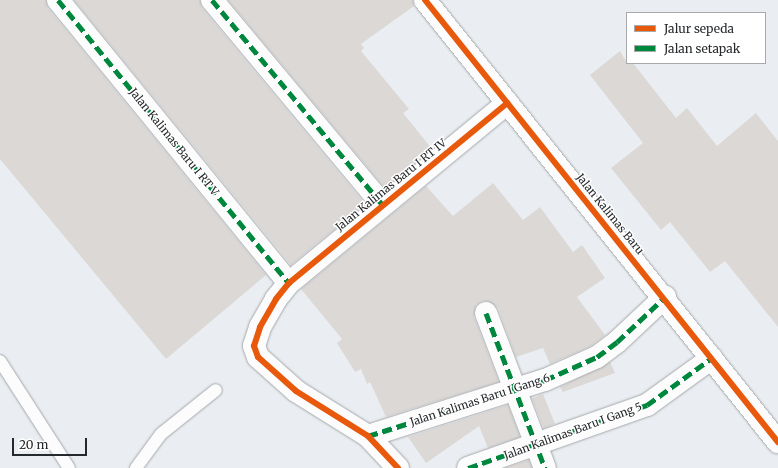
<!DOCTYPE html>
<style>
body{margin:0}
#map{position:relative;width:778px;height:468px;overflow:hidden;background:#eaeef2;font-family:Merriweather,serif}
div>[style]{position:absolute}
.building>*{inset:0;background:#dbd8d6;transform-origin:0 0}
.roads{filter:drop-shadow(0 0 1px #a5a8ab) drop-shadow(0 0 1px #a5a8ab)}
.service>*{height:12px;margin:-6px;padding:0 6px;transform-origin:6px;border-radius:6px;background:#fcfcfd}
.minor>*{height:22px;margin:-11px;padding:0 11px;transform-origin:11px;border-radius:11px;background:#fcfcfd}
.tertiary>*{height:22px;margin:-11px;padding:0 11px;transform-origin:11px;border-radius:11px;background:#fcfcfd}
.quiet>*{height:5px;margin-top:-2.5px;transform-origin:0;background:repeating-linear-gradient(90deg,#00873e 0 10px,transparent 0 15px)}
.cycleway>*{height:6px;margin:-3px;padding:0 3px;transform-origin:3px;border-radius:3px;background:#e8590c}
span{translate:-50% -50%;white-space:nowrap;text-align:center;line-height:1.15;-webkit-text-stroke:3px #fff;paint-order:stroke}
.street-label{font-size:11px;color:#26292c}
.legend{position:absolute;left:626px;top:12px;width:140px;height:52px;box-sizing:border-box;background:#fff;border:1px solid #a8a9ab;margin:0;padding:5px 7px;list-style:none;font-size:12px;color:#26292c}
.legend li{display:flex;align-items:center;gap:8px;height:20px}
.legend b{width:20px;border:1px solid #a8a9ab}
.scale{position:absolute;left:12px;top:438px;width:75px;height:18px;box-sizing:border-box;border:2px solid #26292c;border-top:0;padding-left:5px;font-size:12px;line-height:14px;white-space:nowrap;color:#26292c;-webkit-text-stroke:3px #fff;paint-order:stroke}
</style>
<div id="map">
<div class="building">
<i style="clip-path:polygon(0 0,46px 0,48px 8px,266px 275px,166px 359px,0 159px)"></i>
<i style="clip-path:polygon(74px 0,200px 0,202px 8px,365px 204px,291px 265px)"></i>
<i style="clip-path:polygon(228px 0,413px 0,414px 6px,361px 44px,364px 48px,361px 51px,409px 109px,403px 113px,432px 149px,385px 188px)"></i>
<i style="clip-path:polygon(620px 51px,627px 63px,633px 63px,676px 118px,687px 108px,717px 146px,756px 113px,778px 141px,778px 327px,725px 261px,710px 272px,670px 222px,661px 230px,611px 168px,643px 143px,590px 75px)"></i>
<i style="clip-path:polygon(493px 183px,523px 220px,540px 207px,573px 252px,582px 245px,605px 278px,577px 297px,605px 335px,591px 346px,550px 364px,543px 348px,516px 357px,498px 308px,488px 301px,482px 301px,476px 305px,474px 317px,499px 382px,386px 417px,370px 382px,367px 384px,361px 369px,355px 372px,337px 343px,342px 339px,301px 289px,426px 186px,453px 216px)"></i>
<i style="clip-path:polygon(610px 362px,615px 373px,563px 392px,560px 387px)"></i>
<i style="left:543px;top:394px;width:32px;height:12px;rotate:68deg"></i>
<i style="clip-path:polygon(508px 405px,520px 437px,488px 448px,479px 426px,426px 463px,408px 437px)"></i>
<i style="clip-path:polygon(529px 460px,532px 468px,506px 468px)"></i>
</div>
<div class="roads">
<div class="service">
<i style="left:0;top:361px;width:127px;rotate:57.2deg"></i>
<i style="left:136px;top:468px;width:42px;rotate:-53.7deg"></i>
<i style="left:161px;top:434px;width:70px;rotate:-38.7deg"></i>
</div>
<div class="minor">
<i style="left:58px;top:0;width:365px;rotate:50.8deg"></i>
<i style="left:212px;top:0;width:266px;rotate:50.2deg"></i>
<i style="left:486px;top:313px;width:166px;rotate:69.2deg"></i>
<i style="left:368px;top:436px;width:186px;rotate:-17.6deg"></i>
<i style="left:545px;top:380px;width:57px;rotate:-23.9deg"></i>
<i style="left:597px;top:357px;width:25px;rotate:-37deg"></i>
<i style="left:617px;top:342px;width:66px;rotate:-43.2deg"></i>
<i style="left:398px;top:468px;width:44px;rotate:-133.2deg"></i>
<i style="left:368px;top:436px;width:85px;rotate:-148deg"></i>
<i style="left:296px;top:391px;width:51px;rotate:-138.2deg"></i>
<i style="left:258px;top:357px;width:12px;rotate:-110deg"></i>
<i style="left:254px;top:346px;width:20px;rotate:-72deg"></i>
<i style="left:260px;top:327px;width:32px;rotate:-60deg"></i>
<i style="left:276px;top:299px;width:21px;rotate:-51deg"></i>
<i style="left:289px;top:283px;width:283px;rotate:-39.5deg"></i>
<i style="left:468px;top:468px;width:190px;rotate:-19.4deg"></i>
<i style="left:647px;top:405px;width:80px;rotate:-35.9deg"></i>
</div>
<div class="tertiary">
<i style="left:425px;top:0;width:566px;rotate:51.39deg"></i>
</div>
</div>
<div class="quiet">
<i style="left:58px;top:0;width:365px;rotate:50.8deg"></i>
<i style="left:289px;top:283px;width:2px;rotate:-27deg"></i>
<i style="left:212px;top:0;width:266px;rotate:50.2deg"></i>
<i style="left:486px;top:313px;width:166px;rotate:69.2deg"></i>
<i style="left:368px;top:436px;width:186px;rotate:-17.6deg"></i>
<i style="left:545px;top:380px;width:57px;rotate:-23.9deg"></i>
<i style="left:597px;top:357px;width:25px;rotate:-37deg"></i>
<i style="left:617px;top:342px;width:66px;rotate:-43.2deg"></i>
<i style="left:468px;top:468px;width:190px;rotate:-19.4deg"></i>
<i style="left:647px;top:405px;width:80px;rotate:-35.9deg"></i>
</div>
<div class="cycleway">
<i style="left:425px;top:0;width:566px;rotate:51.39deg"></i>
<i style="left:398px;top:468px;width:44px;rotate:-133.2deg"></i>
<i style="left:368px;top:436px;width:85px;rotate:-148deg"></i>
<i style="left:296px;top:391px;width:51px;rotate:-138.2deg"></i>
<i style="left:258px;top:357px;width:12px;rotate:-110deg"></i>
<i style="left:254px;top:346px;width:20px;rotate:-72deg"></i>
<i style="left:260px;top:327px;width:32px;rotate:-60deg"></i>
<i style="left:276px;top:299px;width:21px;rotate:-51deg"></i>
<i style="left:289px;top:283px;width:283px;rotate:-39.5deg"></i>
</div>
<div class="street-label">
<span style="left:174px;top:142px;rotate:51deg">Jalan Kalimas Baru I RT V</span>
<span style="left:391px;top:185px;rotate:-39deg">Jalan Kalimas Baru I RT IV</span>
<span style="left:610px;top:214px;rotate:51deg">Jalan Kalimas Baru</span>
<span style="left:480px;top:400px;rotate:-18deg">Jalan Kalimas Baru I Gang 6</span>
<span style="left:573px;top:431px;rotate:-20deg">Jalan Kalimas Baru I Gang 5</span>
</div>
<ul class="legend">
<li><b style="height:5px;background:#e8590c"></b>Jalur sepeda</li>
<li><b style="height:5px;background:#00873e"></b>Jalan setapak</li>
</ul>
<div class="scale">20 m</div>
</div>
